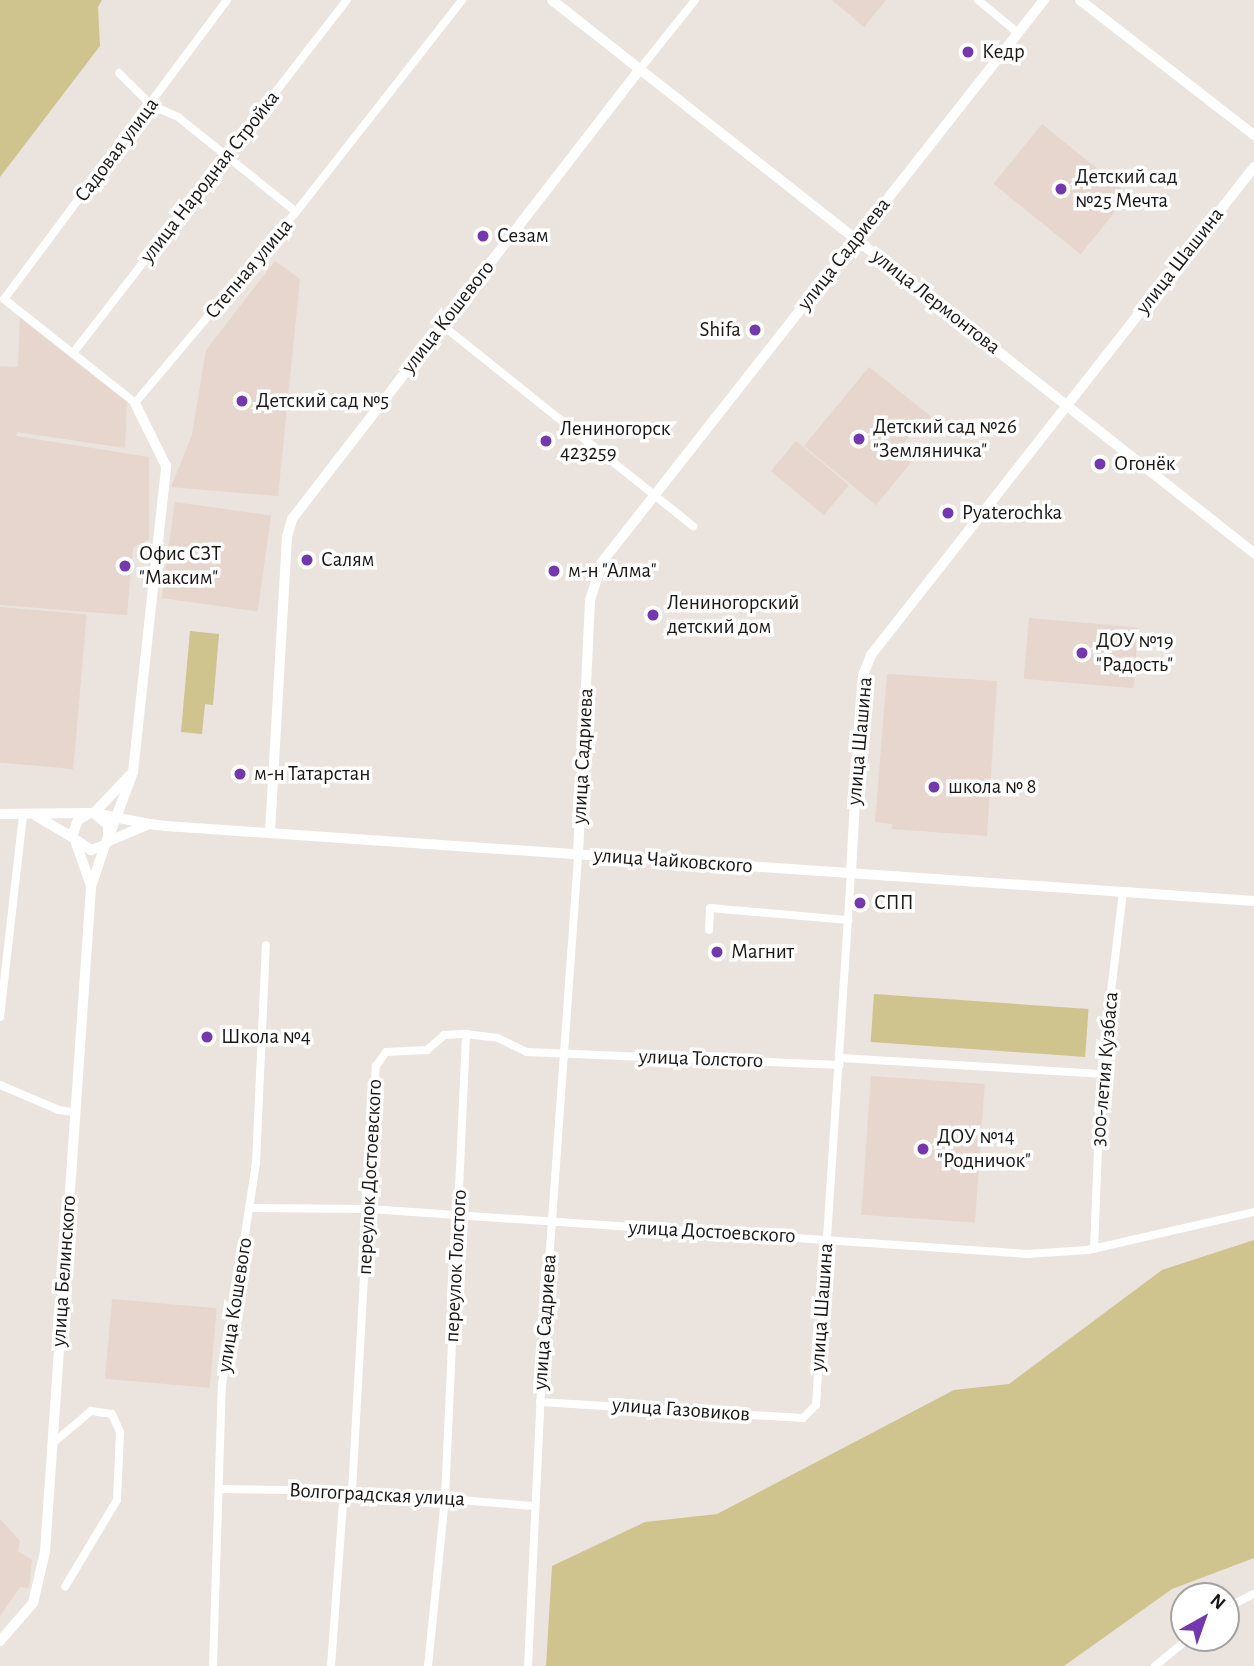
<!DOCTYPE html>
<meta charset="utf-8">
<style>
body{margin:0}
#map{position:relative;width:1254px;height:1666px;overflow:hidden;background:#ebe3de;font-family:"Alegreya Sans",sans-serif}
div>[style]{position:absolute}
.built>*{inset:0;background:#e6d6cd;transform-origin:0 0}
.green>*{inset:0;background:#cfc38e;transform-origin:0 0}
.minor>*{height:8px;margin:-4px;padding:0 4px;transform-origin:4px;border-radius:4px;background:#fff}
.tertiary>*{height:10px;margin:-5px;padding:0 5px;transform-origin:5px;border-radius:5px;background:#fff}
.secondary>*{height:10px;margin:-5px;padding:0 5px;transform-origin:5px;border-radius:5px;background:#fff}
.dots>*{width:19px;height:19px;translate:-50% -50%;box-sizing:border-box;border:4px solid #fff;border-radius:50%}
span{translate:-50% -50%;white-space:nowrap;text-align:center;line-height:1.15;-webkit-text-stroke:7px #fff;paint-order:stroke}
.poi-label{font-size:21px;color:#1a1715}
.left{translate:0 -50%;text-align:left}
.right{translate:-100% -50%;text-align:right}
.street-label{font-size:21px;color:#1a1715}
.north{position:absolute;left:1170px;top:1582px;width:70px;height:70px;box-sizing:border-box;background:#fff;border:2px solid #a3a2a1;border-radius:50%;rotate:40deg;font-size:19px;font-weight:700;line-height:28px;text-align:center;color:#1a1715}
.north::after{content:'';display:block;margin:auto;width:24px;height:32px;background:#7338ae;clip-path:polygon(50% 0,100% 100%,50% 72%,0 100%)}
</style>
<div id="map">
<div class="built">
<i style="clip-path:polygon(832px 0,886px 0,864px 27px)"></i>
<i style="left:1042px;top:124px;width:112px;height:77px;rotate:39deg"></i>
<i style="clip-path:polygon(275px 261px,300px 279px,278px 496px,171px 487px,192px 435px,206px 350px)"></i>
<i style="clip-path:polygon(20px 318px,127px 402px,125px 448px,17px 432px,16px 436px,149px 457px,149px 539px,133px 548px,127px 615px,0 605px,0 366px,18px 367px)"></i>
<i style="clip-path:polygon(869px 367px,934px 419px,921px 434px,915px 429px,904px 443px,918px 454px,876px 505px,804px 446px)"></i>
<i style="left:796px;top:441px;width:69px;height:39px;rotate:40deg"></i>
<i style="left:175px;top:502px;width:97px;height:97px;rotate:8deg"></i>
<i style="left:0;top:607px;width:87px;height:155px;rotate:5deg"></i>
<i style="left:1029px;top:618px;width:110px;height:61px;rotate:5deg"></i>
<i style="clip-path:polygon(887px 674px,997px 681px,987px 836px,892px 829px,892px 824px,875px 822px)"></i>
<i style="left:871px;top:1076px;width:114px;height:139px;rotate:4deg"></i>
<i style="left:112px;top:1299px;width:105px;height:80px;rotate:5deg"></i>
<i style="clip-path:polygon(0 1519px,20px 1541px,18px 1551px,32px 1560px,29px 1588px,20px 1587px,0 1616px)"></i>
</div>
<div class="green">
<i style="clip-path:polygon(0 0,102px 0,98px 7px,100px 46px,0 177px)"></i>
<i style="clip-path:polygon(190px 631px,219px 634px,213px 705px,205px 704px,202px 734px,181px 732px)"></i>
<i style="left:874px;top:994px;width:215px;height:48px;rotate:4deg"></i>
<i style="clip-path:polygon(1254px 1240px,1254px 1558px,1172px 1589px,1064px 1666px,546px 1666px,552px 1566px,645px 1522px,717px 1514px,954px 1390px,1009px 1384px,1162px 1270px)"></i>
</div>
<div class="minor">
<i style="left:227px;top:0;width:373px;rotate:126.7deg"></i>
<i style="left:4px;top:299px;width:167px;rotate:38.4deg"></i>
<i style="left:135px;top:403px;width:250px;rotate:-49.9deg"></i>
<i style="left:296px;top:212px;width:269px;rotate:-51.9deg"></i>
<i style="left:978px;top:0;width:52px;rotate:39.5deg"></i>
<i style="left:640px;top:69px;width:88px;rotate:-51.4deg"></i>
<i style="left:119px;top:73px;width:45px;rotate:45deg"></i>
<i style="left:151px;top:105px;width:30px;rotate:24deg"></i>
<i style="left:178px;top:117px;width:151px;rotate:38.8deg"></i>
<i style="left:442px;top:325px;width:322px;rotate:38.7deg"></i>
<i style="left:73px;top:353px;width:447px;rotate:-52.2deg"></i>
<i style="left:709px;top:930px;width:22px;rotate:-87deg"></i>
<i style="left:710px;top:908px;width:139px;rotate:5deg"></i>
<i style="left:0;top:1017px;width:203px;rotate:-83.5deg"></i>
<i style="left:841px;top:1058px;width:260px;rotate:3.5deg"></i>
<i style="left:0;top:1085px;width:64px;rotate:23deg"></i>
<i style="left:59px;top:1110px;width:15px;rotate:8deg"></i>
<i style="left:250px;top:1208px;width:119px;rotate:0.5deg"></i>
<i style="left:369px;top:1209px;width:660px;rotate:3.91deg"></i>
<i style="left:1027px;top:1254px;width:61px;rotate:-3.8deg"></i>
<i style="left:1088px;top:1250px;width:170px;rotate:-12.9deg"></i>
<i style="left:1094px;top:1249px;width:175px;rotate:-87.7deg"></i>
<i style="left:1101px;top:1074px;width:184px;rotate:-83.1deg"></i>
<i style="left:540px;top:1402px;width:263px;rotate:3.5deg"></i>
<i style="left:803px;top:1418px;width:18px;rotate:-45deg"></i>
<i style="left:816px;top:1405px;width:534px;rotate:-86.24deg"></i>
<i style="left:53px;top:1443px;width:50px;rotate:-40.1deg"></i>
<i style="left:91px;top:1411px;width:21px;rotate:8deg"></i>
<i style="left:112px;top:1414px;width:20px;rotate:66deg"></i>
<i style="left:120px;top:1432px;width:68px;rotate:92.5deg"></i>
<i style="left:117px;top:1500px;width:101px;rotate:120.9deg"></i>
<i style="left:219px;top:1489px;width:125px;rotate:0.9deg"></i>
<i style="left:344px;top:1491px;width:191px;rotate:4.5deg"></i>
<i style="left:352px;top:1491px;width:426px;rotate:-86.8deg"></i>
<i style="left:376px;top:1066px;width:17px;rotate:-54deg"></i>
<i style="left:386px;top:1052px;width:41px;rotate:-2.8deg"></i>
<i style="left:427px;top:1050px;width:23px;rotate:-41deg"></i>
<i style="left:444px;top:1035px;width:22px;rotate:-3deg"></i>
<i style="left:466px;top:1034px;width:32px;rotate:7deg"></i>
<i style="left:498px;top:1038px;width:32px;rotate:26deg"></i>
<i style="left:527px;top:1052px;width:313px;rotate:2.4deg"></i>
<i style="left:1226px;top:1608px;width:31px;rotate:-27deg"></i>
<i style="left:213px;top:1666px;width:281px;rotate:-88.2deg"></i>
<i style="left:222px;top:1385px;width:225px;rotate:-81.3deg"></i>
<i style="left:256px;top:1163px;width:218px;rotate:-87.4deg"></i>
<i style="left:331px;top:1666px;width:175px;rotate:-85.8deg"></i>
<i style="left:428px;top:1666px;width:169px;rotate:-84.2deg"></i>
<i style="left:445px;top:1498px;width:464px;rotate:-87.4deg"></i>
<i style="left:528px;top:1666px;width:320px;rotate:-87.3deg"></i>
<i style="left:543px;top:1346px;width:492px;rotate:-85.9deg"></i>
<i style="left:1155px;top:1666px;width:44px;rotate:-39.5deg"></i>
</div>
<div class="tertiary">
<i style="left:552px;top:0;width:894px;rotate:38.23deg"></i>
<i style="left:1080px;top:0;width:220px;rotate:37.8deg"></i>
<i style="left:94px;top:813px;width:52px;rotate:-46.5deg"></i>
<i style="left:36px;top:816px;width:42px;rotate:30.3deg"></i>
<i style="left:270px;top:832px;width:295px;rotate:-86.7deg"></i>
<i style="left:287px;top:537px;width:19px;rotate:-74deg"></i>
<i style="left:292px;top:519px;width:569px;rotate:-52.28deg"></i>
<i style="left:108px;top:839px;width:72px;rotate:-69.5deg"></i>
<i style="left:133px;top:772px;width:308px;rotate:-83.8deg"></i>
<i style="left:166px;top:466px;width:70px;rotate:-116.2deg"></i>
<i style="left:107px;top:842px;width:43px;rotate:-23deg"></i>
<i style="left:76px;top:843px;width:42px;rotate:70.7deg"></i>
<i style="left:578px;top:855px;width:255px;rotate:-87.3deg"></i>
<i style="left:590px;top:600px;width:40px;rotate:-72deg"></i>
<i style="left:602px;top:562px;width:715px;rotate:-51.82deg"></i>
<i style="left:0;top:1641px;width:50px;rotate:-49deg"></i>
<i style="left:33px;top:1603px;width:52px;rotate:-76.8deg"></i>
<i style="left:45px;top:1552px;width:667px;rotate:-86.04deg"></i>
<i style="left:91px;top:887px;width:44px;rotate:-71.6deg"></i>
</div>
<div class="secondary">
<i style="left:94px;top:813px;width:18px;rotate:41deg"></i>
<i style="left:108px;top:825px;width:12px;rotate:90deg"></i>
<i style="left:108px;top:837px;width:9px;rotate:111deg"></i>
<i style="left:105px;top:845px;width:15px;rotate:160deg"></i>
<i style="left:91px;top:850px;width:23px;rotate:-146deg"></i>
<i style="left:72px;top:837px;width:18px;rotate:-71deg"></i>
<i style="left:78px;top:820px;width:14px;rotate:-30deg"></i>
<i style="left:90px;top:813px;width:4px"></i>
<i style="left:94px;top:813px;width:56px;rotate:11.3deg"></i>
<i style="left:149px;top:824px;width:17px;rotate:7deg"></i>
<i style="left:166px;top:826px;width:1091px;rotate:3.94deg"></i>
<i style="left:0;top:814px;width:88px;rotate:-0.7deg"></i>
<i style="left:851px;top:872px;width:162px;rotate:-86.8deg"></i>
<i style="left:860px;top:710px;width:35px;rotate:-85deg"></i>
<i style="left:863px;top:675px;width:22px;rotate:-68deg"></i>
<i style="left:871px;top:655px;width:620px;rotate:-51.87deg"></i>
</div>
<div class="dots">
<i style="left:968px;top:52px;background:#7338ae"></i>
<i style="left:1061px;top:189px;background:#7338ae"></i>
<i style="left:483px;top:236px;background:#7338ae"></i>
<i style="left:755px;top:330px;background:#7338ae"></i>
<i style="left:242px;top:401px;background:#7338ae"></i>
<i style="left:859px;top:439px;background:#7338ae"></i>
<i style="left:546px;top:441px;background:#7338ae"></i>
<i style="left:1100px;top:464px;background:#7338ae"></i>
<i style="left:948px;top:513px;background:#7338ae"></i>
<i style="left:307px;top:560px;background:#7338ae"></i>
<i style="left:125px;top:566px;background:#7338ae"></i>
<i style="left:554px;top:571px;background:#7338ae"></i>
<i style="left:653px;top:615px;background:#7338ae"></i>
<i style="left:1082px;top:653px;background:#7338ae"></i>
<i style="left:240px;top:774px;background:#7338ae"></i>
<i style="left:934px;top:787px;background:#7338ae"></i>
<i style="left:860px;top:903px;background:#7338ae"></i>
<i style="left:717px;top:952px;background:#7338ae"></i>
<i style="left:207px;top:1037px;background:#7338ae"></i>
<i style="left:923px;top:1149px;background:#7338ae"></i>
</div>
<div class="poi-label">
<span class="left" style="left:982px;top:52px">Кедр</span>
<span class="left" style="left:1075px;top:189px">Детский сад<br>№25 Мечта</span>
<span class="left" style="left:497px;top:236px">Сезам</span>
<span class="right" style="left:741px;top:330px">Shifa</span>
<span class="left" style="left:256px;top:401px">Детский сад №5</span>
<span class="left" style="left:873px;top:439px">Детский сад №26<br>"Земляничка"</span>
<span class="left" style="left:560px;top:441px">Лениногорск<br>423259</span>
<span class="left" style="left:1114px;top:464px">Огонёк</span>
<span class="left" style="left:962px;top:513px">Pyaterochka</span>
<span class="left" style="left:139px;top:566px">Офис СЗТ<br>"Максим"</span>
<span class="left" style="left:321px;top:560px">Салям</span>
<span class="left" style="left:568px;top:571px">м-н "Алма"</span>
<span class="left" style="left:667px;top:615px">Лениногорский<br>детский дом</span>
<span class="left" style="left:1096px;top:653px">ДОУ №19<br>"Радость"</span>
<span class="left" style="left:254px;top:774px">м-н Татарстан</span>
<span class="left" style="left:948px;top:787px">школа № 8</span>
<span class="left" style="left:874px;top:903px">СПП</span>
<span class="left" style="left:731px;top:952px">Магнит</span>
<span class="left" style="left:221px;top:1037px">Школа №4</span>
<span class="left" style="left:937px;top:1149px">ДОУ №14<br>"Родничок"</span>
</div>
<div class="street-label">
<span style="left:117px;top:150px;rotate:-53deg">Садовая улица</span>
<span style="left:210px;top:177px;rotate:-52deg">улица Народная Стройка</span>
<span style="left:844px;top:254px;rotate:-52deg">улица Садриева</span>
<span style="left:1180px;top:261px;rotate:-52deg">улица Шашина</span>
<span style="left:249px;top:269px;rotate:-50deg">Степная улица</span>
<span style="left:936px;top:302px;rotate:38deg">улица Лермонтова</span>
<span style="left:448px;top:317px;rotate:-52deg">улица Кошевого</span>
<span style="left:860px;top:741px;rotate:-85deg">улица Шашина</span>
<span style="left:583px;top:756px;rotate:-87deg">улица Садриева</span>
<span style="left:673px;top:861px;rotate:4deg">улица Чайковского</span>
<span style="left:701px;top:1059px;rotate:2deg">улица Толстого</span>
<span style="left:1105px;top:1069px;rotate:-85deg">300-летия Кузбаса</span>
<span style="left:370px;top:1177px;rotate:-87deg">переулок Достоевского</span>
<span style="left:712px;top:1232px;rotate:3deg">улица Достоевского</span>
<span style="left:456px;top:1266px;rotate:-87deg">переулок Толстого</span>
<span style="left:64px;top:1271px;rotate:-86deg">улица Белинского</span>
<span style="left:235px;top:1305px;rotate:-81deg">улица Кошевого</span>
<span style="left:822px;top:1307px;rotate:-86deg">улица Шашина</span>
<span style="left:545px;top:1322px;rotate:-86deg">улица Садриева</span>
<span style="left:681px;top:1410px;rotate:4deg">улица Газовиков</span>
<span style="left:377px;top:1495px;rotate:3deg">Волгоградская улица</span>
</div>
<div class="north">N</div>
</div>
